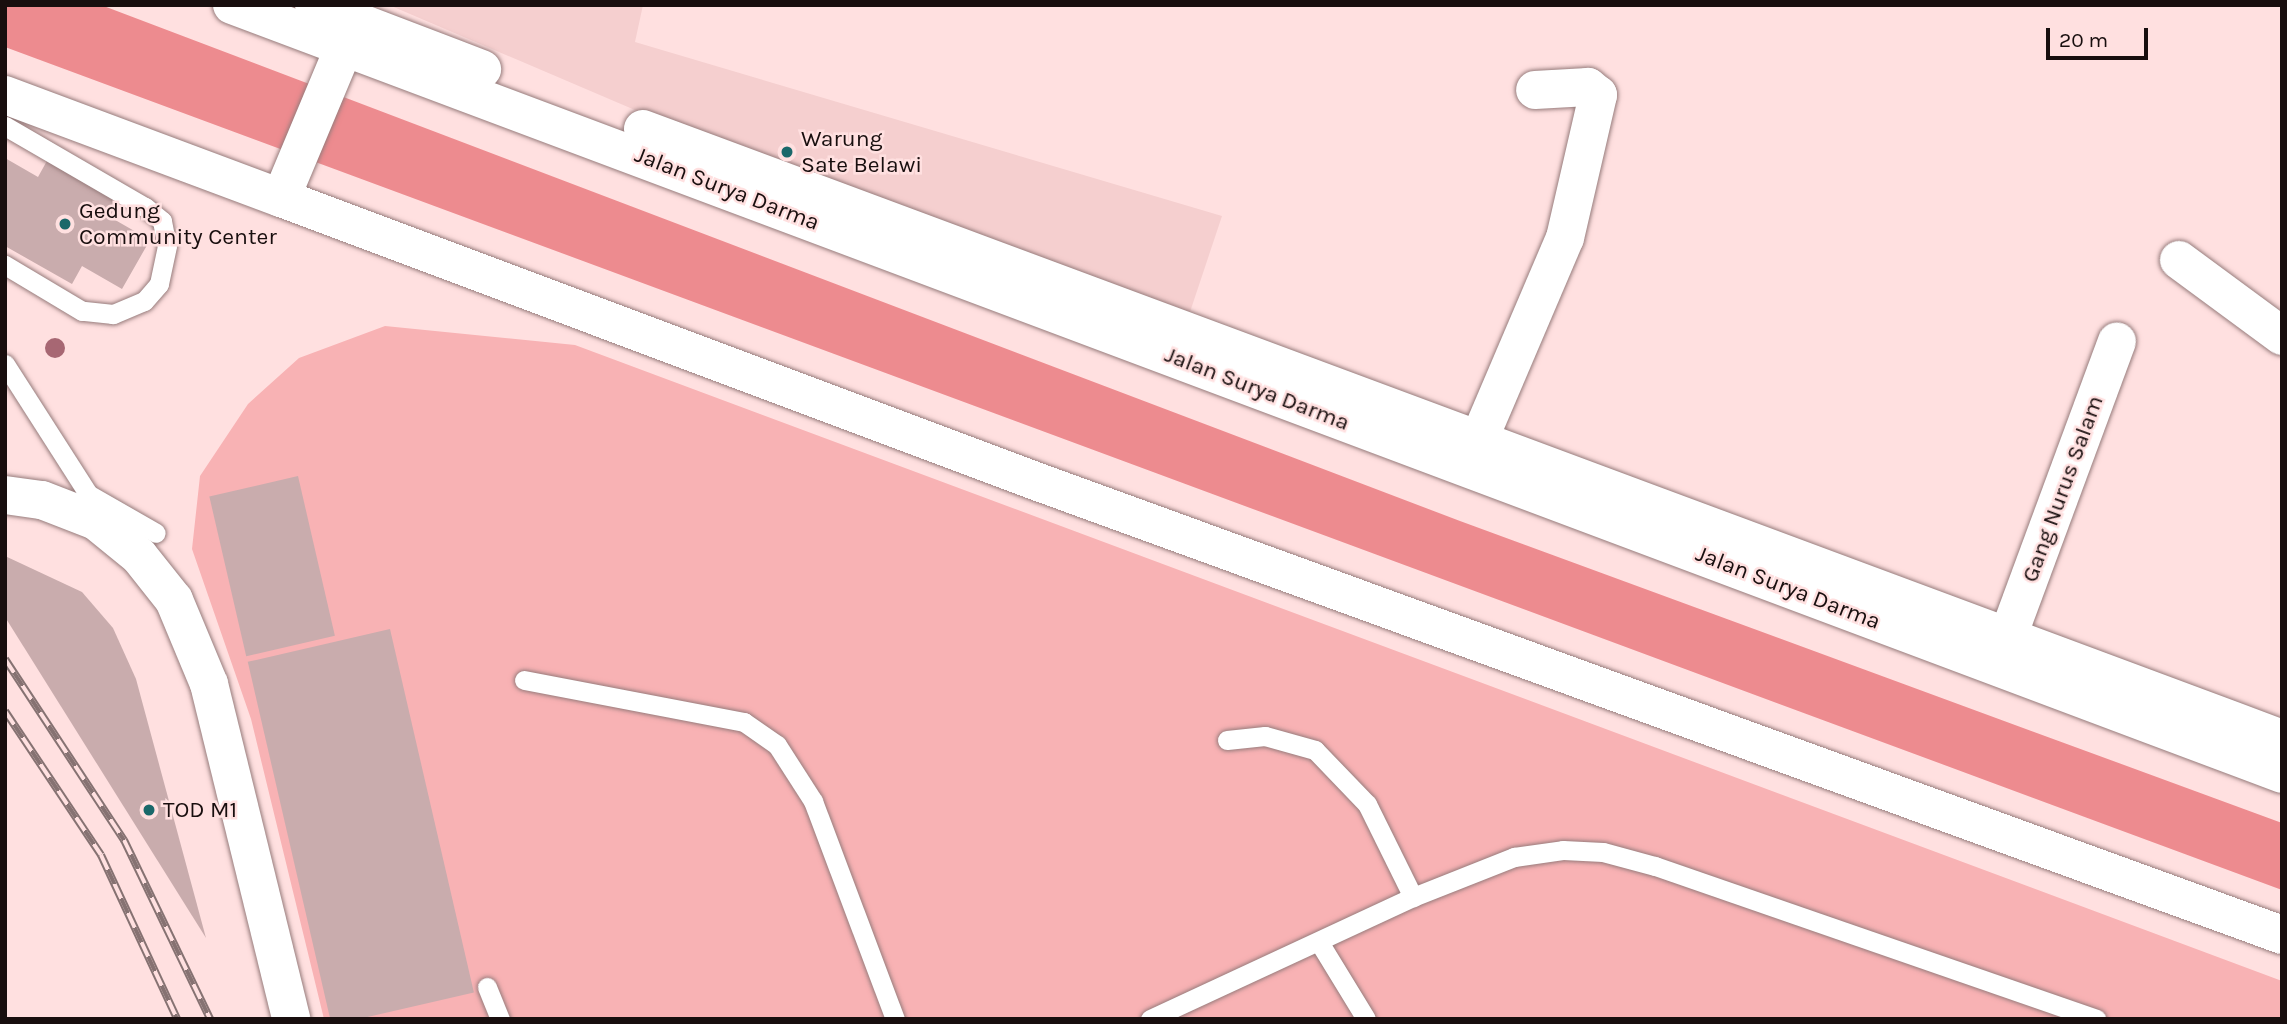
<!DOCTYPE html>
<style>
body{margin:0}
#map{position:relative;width:2287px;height:1024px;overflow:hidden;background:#ffe0e0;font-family:Karla,sans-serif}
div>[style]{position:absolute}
.built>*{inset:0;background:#f5cfcf}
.green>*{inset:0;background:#f8b2b4}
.water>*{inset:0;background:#ed8b8f}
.building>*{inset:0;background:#c9acad;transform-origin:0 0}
.roads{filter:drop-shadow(0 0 2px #977c7c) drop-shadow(0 0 2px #977c7c)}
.service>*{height:19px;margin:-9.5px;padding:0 9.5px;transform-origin:9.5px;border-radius:9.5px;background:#fff}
.minor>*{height:38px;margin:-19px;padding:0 19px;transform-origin:19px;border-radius:19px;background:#fff}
.tertiary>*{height:38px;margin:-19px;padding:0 19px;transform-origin:19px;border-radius:19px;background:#fff}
.primary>*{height:38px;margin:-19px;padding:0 19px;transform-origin:19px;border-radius:19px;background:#fff}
.rail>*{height:8px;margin-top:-4px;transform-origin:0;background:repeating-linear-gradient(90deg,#ffe0e0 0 16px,#867272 0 32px);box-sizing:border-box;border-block:2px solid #867272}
.trees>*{width:20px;height:20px;margin:-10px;border-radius:50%;background:#a76773}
.dots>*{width:19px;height:19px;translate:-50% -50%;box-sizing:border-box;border:4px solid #ffe0e0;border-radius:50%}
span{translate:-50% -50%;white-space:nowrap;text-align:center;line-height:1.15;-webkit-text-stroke:5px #ffe0e0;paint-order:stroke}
.poi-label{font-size:23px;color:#180e0e}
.left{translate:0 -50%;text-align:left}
.street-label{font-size:23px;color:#180e0e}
.frame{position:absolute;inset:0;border:7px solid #180e0e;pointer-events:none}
.scale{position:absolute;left:2046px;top:28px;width:102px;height:32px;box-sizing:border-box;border:4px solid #180e0e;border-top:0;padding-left:9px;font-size:21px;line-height:24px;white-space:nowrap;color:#180e0e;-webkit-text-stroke:5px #ffe0e0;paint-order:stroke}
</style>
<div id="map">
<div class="built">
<i style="clip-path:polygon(389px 5px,643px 5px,635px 42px,1222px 216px,1190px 312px,663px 122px)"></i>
</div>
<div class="green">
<i style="clip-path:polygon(385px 326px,575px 345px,2282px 981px,2282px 1019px,324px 1019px,251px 719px,192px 549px,200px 476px,248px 404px,299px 358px)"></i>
</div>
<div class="water">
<i style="clip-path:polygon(5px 5px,101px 5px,1460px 521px,2282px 823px,2282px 890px,5px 47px)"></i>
</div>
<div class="building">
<i style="clip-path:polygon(5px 158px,38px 177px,48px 159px,119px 199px,110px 217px,150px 240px,122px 289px,82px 266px,72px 284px,5px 246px)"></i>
<i style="left:298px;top:476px;width:164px;height:91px;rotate:77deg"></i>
<i style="clip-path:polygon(5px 556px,82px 592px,113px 628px,136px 679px,206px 938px,5px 617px)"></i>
<i style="left:390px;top:629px;width:373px;height:146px;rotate:77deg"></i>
</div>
<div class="roads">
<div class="service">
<i style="left:5px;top:126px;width:162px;rotate:30.1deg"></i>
<i style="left:145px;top:207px;width:22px;rotate:39deg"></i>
<i style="left:162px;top:221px;width:25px;rotate:79deg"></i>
<i style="left:167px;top:246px;width:39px;rotate:102deg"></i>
<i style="left:159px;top:284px;width:23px;rotate:131deg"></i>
<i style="left:144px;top:301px;width:34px;rotate:157deg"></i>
<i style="left:113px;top:314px;width:31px;rotate:-174deg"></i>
<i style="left:82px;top:311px;width:90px;rotate:-149.1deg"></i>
<i style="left:5px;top:364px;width:154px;rotate:57.4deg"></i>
<i style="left:88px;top:494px;width:78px;rotate:29.8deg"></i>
<i style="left:524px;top:680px;width:224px;rotate:10.8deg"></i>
<i style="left:744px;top:722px;width:40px;rotate:34.9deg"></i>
<i style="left:777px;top:745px;width:67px;rotate:57.3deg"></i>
<i style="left:813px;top:801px;width:233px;rotate:69.4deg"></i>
<i style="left:1227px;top:740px;width:38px;rotate:-6deg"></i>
<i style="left:1265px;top:736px;width:52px;rotate:15.6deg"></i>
<i style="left:1315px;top:750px;width:75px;rotate:46.1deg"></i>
<i style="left:1367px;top:804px;width:104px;rotate:63.7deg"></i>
<i style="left:1319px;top:942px;width:90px;rotate:58.6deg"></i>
<i style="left:487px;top:987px;width:35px;rotate:68deg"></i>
<i style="left:1150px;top:1019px;width:290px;rotate:-24.9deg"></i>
<i style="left:1413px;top:897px;width:109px;rotate:-21.6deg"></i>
<i style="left:1514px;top:857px;width:49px;rotate:-8.1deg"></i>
<i style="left:1563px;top:850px;width:40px;rotate:2.9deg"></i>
<i style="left:1603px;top:852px;width:54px;rotate:15.1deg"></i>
<i style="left:1655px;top:866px;width:467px;rotate:19.1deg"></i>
</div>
<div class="minor">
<i style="left:281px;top:198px;width:812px;rotate:20.56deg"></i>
<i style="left:1041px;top:483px;width:1321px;rotate:20.01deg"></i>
<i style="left:2179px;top:260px;width:128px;rotate:36.4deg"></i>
<i style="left:1480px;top:437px;width:216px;rotate:-66.9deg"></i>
<i style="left:1565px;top:238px;width:147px;rotate:-77deg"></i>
<i style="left:1598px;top:95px;width:13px;rotate:-141deg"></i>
<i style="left:1588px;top:87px;width:53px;rotate:176.8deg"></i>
<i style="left:2008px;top:636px;width:314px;rotate:-69.7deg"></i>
</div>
<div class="tertiary">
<i style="left:5px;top:95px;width:295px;rotate:20.5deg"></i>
<i style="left:281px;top:198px;width:166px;rotate:-67.3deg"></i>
<i style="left:5px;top:495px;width:37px;rotate:8deg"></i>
<i style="left:42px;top:500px;width:58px;rotate:21.3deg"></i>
<i style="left:96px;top:521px;width:55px;rotate:39.1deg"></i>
<i style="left:139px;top:556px;width:56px;rotate:51.5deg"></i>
<i style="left:174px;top:600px;width:91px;rotate:67.4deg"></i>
<i style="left:209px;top:684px;width:345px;rotate:76.2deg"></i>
</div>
<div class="primary">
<i style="left:232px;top:5px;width:2189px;rotate:20.56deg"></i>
<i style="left:314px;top:5px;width:180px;rotate:20.9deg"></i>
<i style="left:643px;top:129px;width:1749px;rotate:20.41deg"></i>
</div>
</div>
<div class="rail">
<i style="left:5px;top:659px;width:217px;rotate:56.7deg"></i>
<i style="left:124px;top:840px;width:199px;rotate:64.3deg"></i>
<i style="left:5px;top:711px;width:173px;rotate:56.3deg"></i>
<i style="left:101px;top:855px;width:181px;rotate:65.1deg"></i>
</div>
<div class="trees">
<i style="left:55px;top:348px"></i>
</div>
<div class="dots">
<i style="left:787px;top:152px;background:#1a686a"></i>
<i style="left:65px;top:224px;background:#1a686a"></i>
<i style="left:149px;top:810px;background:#1a686a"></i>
</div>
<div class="poi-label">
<span class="left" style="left:801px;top:152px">Warung<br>Sate Belawi</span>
<span class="left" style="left:79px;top:224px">Gedung<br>Community Center</span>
<span class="left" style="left:163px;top:810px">TOD M1</span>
</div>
<div class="street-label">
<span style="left:727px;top:189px;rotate:21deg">Jalan Surya Darma</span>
<span style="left:1257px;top:389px;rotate:21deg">Jalan Surya Darma</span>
<span style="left:2063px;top:489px;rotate:-70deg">Gang Nurus Salam</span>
<span style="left:1788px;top:588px;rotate:21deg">Jalan Surya Darma</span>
</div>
<div class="frame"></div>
<div class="scale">20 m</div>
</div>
